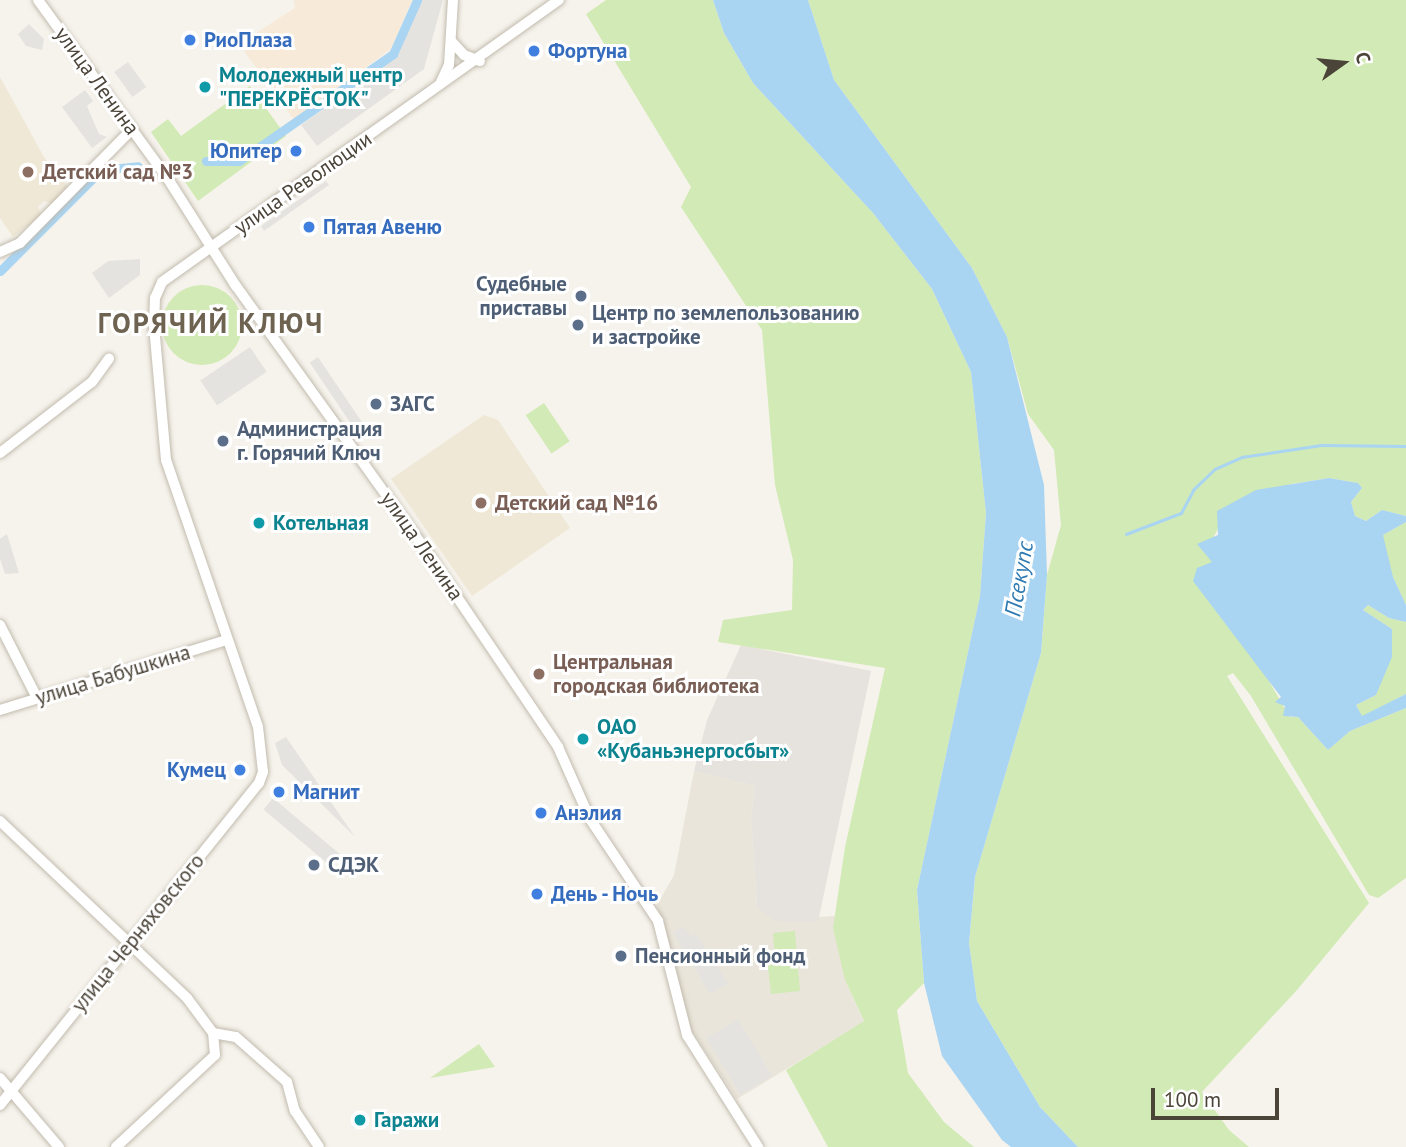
<!DOCTYPE html>
<meta charset="utf-8">
<style>
body{margin:0}
#map{position:relative;width:1406px;height:1147px;overflow:hidden;background:#f6f3ec;font-family:"PT Sans",sans-serif}
div>[style]{position:absolute}
.residential>*{inset:0;background:#eae5da}
.commercial>*{inset:0;background:#f7ead8}
.industrial>*{inset:0;background:#e6e2dd}
.education>*{inset:0;background:#efe8d6}
.green>*{inset:0;background:#d2eab5;transform-origin:0 0}
.round{border-radius:50%}
.parking>*{inset:0;background:#e5e3e0;transform-origin:0 0}
.water>*{inset:0;background:#a9d4f2}
.stream>*{height:2.5px;margin:-1.25px;padding:0 1.25px;transform-origin:1.25px;border-radius:1.25px;background:#a9d4f2}
.canal>*{height:9px;margin:-4.5px;padding:0 4.5px;transform-origin:4.5px;border-radius:4.5px;background:#a9d4f2}
.roads{filter:drop-shadow(0 0 2px #c2bbae) drop-shadow(0 0 2px #c2bbae)}
.minor>*{height:10px;margin:-5px;padding:0 5px;transform-origin:5px;border-radius:5px;background:#fff}
.dots>*{width:19px;height:19px;translate:-50% -50%;box-sizing:border-box;border:4px solid #fff;border-radius:50%}
span{translate:-50% -50%;white-space:nowrap;text-align:center;line-height:1.15;-webkit-text-stroke:6px #fff;paint-order:stroke}
.shop-label{font-size:21px;color:#366cbe;font-weight:700}
.left{translate:0 -50%;text-align:left}
.right{translate:-100% -50%;text-align:right}
.culture-label{font-size:21px;color:#0d838f;font-weight:700}
.street-label{font-size:21px;color:#4b4439}
.education-label{font-size:21px;color:#785e54;font-weight:700}
.service-label{font-size:21px;color:#4e5e75;font-weight:700}
.water-label{font-size:23px;color:#2e7ab2;font-style:italic}
.district-label{font-size:28px;color:#6e6250;font-weight:700;letter-spacing:2px}
.north{position:absolute;left:1308px;top:28px;width:70px;height:70px;-webkit-text-stroke:5px #fff;paint-order:stroke;rotate:75deg;font-size:19px;font-weight:700;line-height:28px;text-align:center;color:#4b4439}
.north::after{content:'';display:block;margin:auto;width:24px;height:32px;background:#4b4439;clip-path:polygon(50% 0,100% 100%,50% 72%,0 100%)}
.scale{position:absolute;left:1151px;top:1088px;width:128px;height:32px;box-sizing:border-box;border:4px solid #4b4439;border-top:0;padding-left:9px;font-size:21px;line-height:24px;white-space:nowrap;color:#4b4439;-webkit-text-stroke:5px #fff;paint-order:stroke}
</style>
<div id="map">
<div class="residential">
<i style="clip-path:polygon(694px 771px,755px 786px,751px 817px,757px 907px,817px 922px,819px 917px,835px 916px,845px 980px,864px 1022px,737px 1099px,685px 1020px,657px 905px,674px 875px)"></i>
</div>
<div class="commercial">
<i style="clip-path:polygon(294px 0,412px 0,391px 49px,294px 120px,239px 44px,295px 8px)"></i>
</div>
<div class="industrial">
<i style="clip-path:polygon(741px 645px,871px 671px,818px 922px,775px 921px,757px 907px,751px 817px,755px 786px,694px 771px,707px 720px)"></i>
</div>
<div class="education">
<i style="clip-path:polygon(0 77px,44px 157px,68px 187px,52px 204px,44px 201px,38px 207px,41px 215px,13px 237px,0 218px)"></i>
<i style="clip-path:polygon(484px 415px,498px 420px,570px 528px,472px 596px,391px 479px)"></i>
</div>
<div class="green">
<i style="clip-path:polygon(606px 0,713px 0,724px 33px,753px 83px,873px 213px,932px 289px,971px 372px,986px 513px,980px 596px,917px 890px,924px 983px,897px 1010px,908px 1073px,944px 1122px,974px 1147px,828px 1147px,786px 1070px,864px 1021px,845px 980px,833px 928px,845px 847px,885px 668px,718px 642px,723px 620px,792px 610px,793px 560px,775px 485px,762px 330px,681px 207px,691px 187px,586px 14px)"></i>
<i style="clip-path:polygon(808px 0,1406px 0,1406px 516px,1382px 510px,1366px 521px,1355px 516px,1351px 502px,1362px 488px,1358px 483px,1329px 478px,1291px 484px,1219px 527px,1212px 540px,1383px 535px,1406px 522px,1406px 605px,1393px 577px,1263px 671px,1290px 717px,1298px 717px,1328px 750px,1350px 731px,1406px 708px,1406px 878px,1378px 898px,1369px 895px,1251px 696px,1233px 673px,1227px 676px,1369px 903px,1297px 990px,1202px 1092px,1229px 1130px,1249px 1147px,1078px 1147px,1040px 1107px,977px 1001px,969px 943px,975px 877px,1041px 653px,1047px 575px,1061px 525px,1054px 450px,1028px 414px,1007px 337px,972px 268px,834px 80px)"></i>
<i style="clip-path:polygon(250px 86px,286px 136px,198px 201px,151px 132px,168px 119px,181px 136px)"></i>
<i class="round" style="left:162px;top:285px;width:80px;height:80px"></i>
<i style="left:544px;top:403px;width:46px;height:22px;rotate:56deg"></i>
<i style="clip-path:polygon(1368px 605px,1389px 618px,1406px 622px,1406px 694px,1362px 717px,1356px 705px,1376px 695px,1392px 629px,1363px 610px)"></i>
<i style="clip-path:polygon(795px 931px,800px 991px,771px 994px,767px 958px,775px 957px,773px 933px)"></i>
<i style="clip-path:polygon(479px 1044px,495px 1067px,430px 1078px)"></i>
</div>
<div class="parking">
<i style="clip-path:polygon(420px 0,443px 0,424px 69px,317px 146px,301px 125px,398px 56px)"></i>
<i style="clip-path:polygon(29px 24px,44px 39px,42px 50px,26px 46px,18px 34px)"></i>
<i style="left:128px;top:62px;width:31px;height:17px;rotate:54deg"></i>
<i style="clip-path:polygon(85px 90px,93px 101px,87px 106px,99px 134px,107px 137px,92px 148px,62px 107px)"></i>
<i style="clip-path:polygon(326px 181px,329px 185px,264px 231px,261px 226px)"></i>
<i style="clip-path:polygon(140px 259px,140px 275px,109px 298px,92px 273px,108px 261px)"></i>
<i style="left:250px;top:347px;width:30px;height:60px;rotate:56deg"></i>
<i style="left:318px;top:357px;width:83px;height:10px;rotate:56deg"></i>
<i style="clip-path:polygon(7px 534px,19px 573px,5px 574px,0 559px,0 539px)"></i>
<i style="clip-path:polygon(286px 737px,355px 837px,282px 765px,275px 743px)"></i>
<i style="left:273px;top:798px;width:89px;height:15px;rotate:40deg"></i>
<i style="clip-path:polygon(684px 926px,691px 937px,697px 934px,728px 984px,710px 994px,673px 933px)"></i>
<i style="left:738px;top:1019px;width:66px;height:37px;rotate:59deg"></i>
</div>
<div class="water">
<i style="clip-path:polygon(713px 0,808px 0,834px 80px,972px 268px,1007px 337px,1044px 485px,1047px 575px,1041px 653px,975px 877px,969px 943px,977px 1001px,1040px 1107px,1078px 1147px,1011px 1147px,1002px 1140px,942px 1056px,924px 983px,917px 890px,980px 596px,986px 513px,971px 372px,932px 289px,873px 213px,753px 83px,724px 33px)"></i>
<i style="clip-path:polygon(1329px 478px,1358px 483px,1362px 488px,1351px 502px,1355px 516px,1366px 521px,1382px 510px,1406px 516px,1406px 522px,1383px 535px,1393px 577px,1406px 605px,1406px 622px,1389px 618px,1368px 605px,1363px 610px,1392px 629px,1392px 657px,1376px 695px,1356px 705px,1362px 716px,1406px 694px,1406px 708px,1350px 731px,1328px 750px,1298px 717px,1283px 716px,1285px 706px,1275px 702px,1281px 697px,1193px 581px,1197px 568px,1212px 562px,1197px 544px,1218px 535px,1217px 511px,1256px 490px)"></i>
</div>
<div class="stream">
<i style="left:1126px;top:534px;width:59px;rotate:-20.9deg"></i>
<i style="left:1181px;top:513px;width:26px;rotate:-62deg"></i>
<i style="left:1193px;top:490px;width:30px;rotate:-44deg"></i>
<i style="left:1215px;top:469px;width:30px;rotate:-24deg"></i>
<i style="left:1242px;top:457px;width:80px;rotate:-8.6deg"></i>
<i style="left:1321px;top:445px;width:85px;rotate:0.7deg"></i>
</div>
<div class="canal">
<i style="left:206px;top:161px;width:33px"></i>
<i style="left:239px;top:161px;width:188px;rotate:-34.8deg"></i>
<i style="left:393px;top:54px;width:59px;rotate:-66deg"></i>
<i style="left:0;top:271px;width:143px;rotate:-45deg"></i>
<i style="left:101px;top:170px;width:37px;rotate:-6deg"></i>
</div>
<div class="roads">
<div class="minor">
<i style="left:38px;top:0;width:221px;rotate:54deg"></i>
<i style="left:168px;top:179px;width:127px;rotate:57.6deg"></i>
<i style="left:236px;top:286px;width:322px;rotate:54.3deg"></i>
<i style="left:424px;top:548px;width:240px;rotate:56deg"></i>
<i style="left:558px;top:747px;width:79px;rotate:66deg"></i>
<i style="left:590px;top:819px;width:123px;rotate:56.3deg"></i>
<i style="left:658px;top:921px;width:118px;rotate:75.7deg"></i>
<i style="left:687px;top:1035px;width:133px;rotate:57.6deg"></i>
<i style="left:451px;top:41px;width:19px;rotate:47deg"></i>
<i style="left:464px;top:55px;width:17px;rotate:21deg"></i>
<i style="left:440px;top:84px;width:21px;rotate:-65deg"></i>
<i style="left:449px;top:65px;width:65px;rotate:-86.5deg"></i>
<i style="left:0;top:252px;width:22px;rotate:-24deg"></i>
<i style="left:20px;top:243px;width:160px;rotate:-45.5deg"></i>
<i style="left:0;top:453px;width:116px;rotate:-37.7deg"></i>
<i style="left:92px;top:382px;width:29px;rotate:-54deg"></i>
<i style="left:0;top:625px;width:82px;rotate:63.1deg"></i>
<i style="left:0;top:710px;width:237px;rotate:-17.2deg"></i>
<i style="left:0;top:821px;width:257px;rotate:43.4deg"></i>
<i style="left:187px;top:998px;width:44px;rotate:53.4deg"></i>
<i style="left:213px;top:1033px;width:23px;rotate:10deg"></i>
<i style="left:236px;top:1037px;width:68px;rotate:41.4deg"></i>
<i style="left:287px;top:1082px;width:30px;rotate:75deg"></i>
<i style="left:295px;top:1111px;width:43px;rotate:56.3deg"></i>
<i style="left:0;top:1078px;width:91px;rotate:49.5deg"></i>
<i style="left:0;top:1105px;width:413px;rotate:-51.2deg"></i>
<i style="left:259px;top:783px;width:12px;rotate:-70deg"></i>
<i style="left:263px;top:772px;width:45px;rotate:-96.3deg"></i>
<i style="left:258px;top:727px;width:282px;rotate:-109deg"></i>
<i style="left:166px;top:460px;width:135px;rotate:-95.1deg"></i>
<i style="left:154px;top:326px;width:28px;rotate:-88deg"></i>
<i style="left:155px;top:298px;width:17px;rotate:-66deg"></i>
<i style="left:162px;top:282px;width:487px;rotate:-35.4deg"></i>
<i style="left:116px;top:1147px;width:135px;rotate:-42.9deg"></i>
<i style="left:215px;top:1055px;width:22px;rotate:-95deg"></i>
</div>
</div>
<div class="dots">
<i style="left:190px;top:40px;background:#3f7fe0"></i>
<i style="left:534px;top:51px;background:#3f7fe0"></i>
<i style="left:205px;top:87px;background:#0f9aa8"></i>
<i style="left:296px;top:151px;background:#3f7fe0"></i>
<i style="left:28px;top:172px;background:#8d6e63"></i>
<i style="left:309px;top:227px;background:#3f7fe0"></i>
<i style="left:581px;top:296px;background:#5c6f8a"></i>
<i style="left:578px;top:325px;background:#5c6f8a"></i>
<i style="left:376px;top:404px;background:#5c6f8a"></i>
<i style="left:223px;top:441px;background:#5c6f8a"></i>
<i style="left:481px;top:503px;background:#8d6e63"></i>
<i style="left:259px;top:523px;background:#0f9aa8"></i>
<i style="left:539px;top:674px;background:#8d6e63"></i>
<i style="left:583px;top:739px;background:#0f9aa8"></i>
<i style="left:240px;top:770px;background:#3f7fe0"></i>
<i style="left:279px;top:792px;background:#3f7fe0"></i>
<i style="left:541px;top:813px;background:#3f7fe0"></i>
<i style="left:314px;top:865px;background:#5c6f8a"></i>
<i style="left:537px;top:894px;background:#3f7fe0"></i>
<i style="left:621px;top:956px;background:#5c6f8a"></i>
<i style="left:360px;top:1120px;background:#0f9aa8"></i>
</div>
<div class="shop-label">
<span class="left" style="left:204px;top:40px">РиоПлаза</span>
<span class="left" style="left:548px;top:51px">Фортуна</span>
<span class="right" style="left:282px;top:151px">Юпитер</span>
<span class="left" style="left:323px;top:227px">Пятая Авеню</span>
<span class="right" style="left:226px;top:770px">Кумец</span>
<span class="left" style="left:293px;top:792px">Магнит</span>
<span class="left" style="left:555px;top:813px">Анэлия</span>
<span class="left" style="left:551px;top:894px">День - Ночь</span>
</div>
<div class="culture-label">
<span class="left" style="left:219px;top:87px">Молодежный центр<br>"ПЕРЕКРЁСТОК"</span>
<span class="left" style="left:273px;top:523px">Котельная</span>
<span class="left" style="left:597px;top:739px">ОАО<br>«Кубаньэнергосбыт»</span>
<span class="left" style="left:374px;top:1120px">Гаражи</span>
</div>
<div class="street-label">
<span style="left:97px;top:81px;rotate:54deg">улица Ленина</span>
<span style="left:303px;top:183px;rotate:-35deg">улица Революции</span>
<span style="left:422px;top:546px;rotate:55deg">улица Ленина</span>
<span style="left:113px;top:675px;rotate:-17deg">улица Бабушкина</span>
<span style="left:138px;top:933px;rotate:-51deg">улица Черняховского</span>
</div>
<div class="education-label">
<span class="left" style="left:42px;top:172px">Детский сад №3</span>
<span class="left" style="left:495px;top:503px">Детский сад №16</span>
<span class="left" style="left:553px;top:674px">Центральная<br>городская библиотека</span>
</div>
<div class="service-label">
<span class="right" style="left:567px;top:296px">Судебные<br>приставы</span>
<span class="left" style="left:592px;top:325px">Центр по землепользованию<br>и застройке</span>
<span class="left" style="left:390px;top:404px">ЗАГС</span>
<span class="left" style="left:237px;top:441px">Администрация<br>г. Горячий Ключ</span>
<span class="left" style="left:328px;top:865px">СДЭК</span>
<span class="left" style="left:635px;top:956px">Пенсионный фонд</span>
</div>
<div class="water-label">
<span style="left:1019px;top:579px;rotate:-80deg">Псекупс</span>
</div>
<div class="district-label">
<span style="left:211px;top:323px">ГОРЯЧИЙ КЛЮЧ</span>
</div>
<div class="north">С</div>
<div class="scale">100 m</div>
</div>
